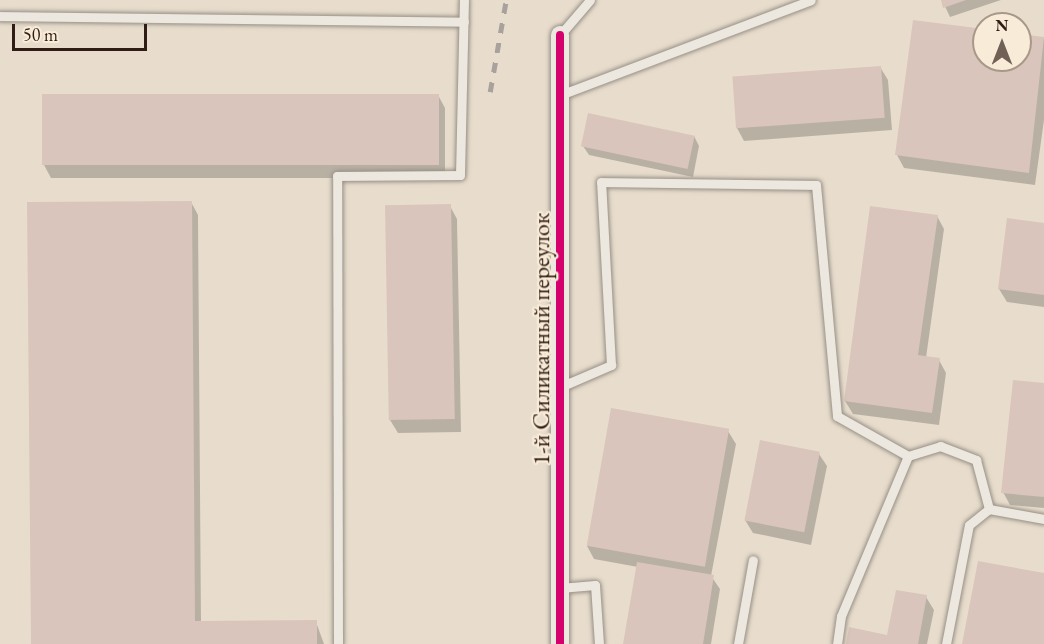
<!DOCTYPE html>
<meta charset="utf-8">
<style>
body{margin:0}
#map{position:relative;width:1044px;height:644px;overflow:hidden;background:#e8ddcd;font-family:"EB Garamond",serif}
div>[style]{position:absolute}
.shadow>*{inset:0;background:#0003}
.building>*{inset:0;background:#d9c5bb;transform-origin:0 0}
.roads{filter:drop-shadow(0 0 2px #978f85) drop-shadow(0 0 2px #978f85)}
.lane>*{height:9px;margin:-4.5px;padding:0 4.5px;transform-origin:4.5px;border-radius:4.5px;background:#ece7df}
.street>*{height:18px;margin:-9px;padding:0 9px;transform-origin:9px;border-radius:9px;background:#ece7df}
.rail>*{height:4.5px;margin-top:-2.25px;transform-origin:0;background:repeating-linear-gradient(90deg,#a9a29c 0 10px,transparent 0 20px)}
.cycleway>*{height:8px;margin:-4px;padding:0 4px;transform-origin:4px;border-radius:4px;background:#d6006c}
span{translate:-50% -50%;white-space:nowrap;text-align:center;line-height:1.15;-webkit-text-stroke:4.5px #f8ebd7;paint-order:stroke}
.street-label{font-size:24px;color:#2f1c14}
.north{position:absolute;left:972px;top:12px;width:60px;height:60px;box-sizing:border-box;background:#f8ebd7;border:2px solid #a89889;border-radius:50%;rotate:0deg;font-size:16px;font-weight:700;line-height:24px;text-align:center;color:#2f1c14}
.north::after{content:'';display:block;margin:auto;width:21px;height:27px;background:#706055;clip-path:polygon(50% 0,100% 100%,50% 72%,0 100%)}
.scale{position:absolute;left:12px;top:24px;width:135px;height:27px;box-sizing:border-box;border:3px solid #2f1c14;border-top:0;padding-left:8px;font-size:18px;line-height:21px;white-space:nowrap;color:#2f1c14;-webkit-text-stroke:4px #f8ebd7;paint-order:stroke}
</style>
<div id="map">
<div class="shadow">
<i style="clip-path:polygon(942px 0,1001px 0,950px 17px)"></i>
<i style="clip-path:polygon(984px 31px,984px 60px,1020px 60px,1020px 36px,1044px 39px,1044px 120px,1035px 185px,904px 168px,897px 155px)"></i>
<i style="clip-path:polygon(880px 67px,888px 80px,892px 130px,744px 141px,737px 128px)"></i>
<i style="clip-path:polygon(438px 95px,445px 108px,445px 178px,51px 178px,44px 165px)"></i>
<i style="clip-path:polygon(694px 136px,699px 146px,693px 177px,589px 155px,583px 146px)"></i>
<i style="clip-path:polygon(191px 202px,198px 215px,201px 622px,316px 622px,324px 644px,32px 644px)"></i>
<i style="clip-path:polygon(450px 206px,457px 219px,461px 432px,398px 433px,390px 420px)"></i>
<i style="clip-path:polygon(937px 216px,944px 229px,926px 358px,939px 360px,946px 373px,939px 425px,853px 414px,845px 401px)"></i>
<i style="clip-path:polygon(1044px 224px,1044px 307px,1007px 302px,999px 289px)"></i>
<i style="clip-path:polygon(1044px 384px,1044px 508px,1010px 505px,1003px 492px)"></i>
<i style="clip-path:polygon(728px 431px,736px 444px,711px 576px,720px 589px,711px 644px,625px 644px,638px 567px,594px 559px,587px 546px)"></i>
<i style="clip-path:polygon(819px 454px,827px 466px,811px 545px,753px 533px,745px 520px)"></i>
<i style="clip-path:polygon(926px 597px,934px 610px,927px 644px,847px 644px,888px 637px)"></i>
</div>
<div class="building">
<i style="clip-path:polygon(941px 0,966px 0,943px 8px)"></i>
<i style="clip-path:polygon(913px 20px,984px 29px,984px 60px,1020px 60px,1020px 34px,1044px 37px,1029px 173px,895px 155px)"></i>
<i style="left:881px;top:66px;width:52px;height:149px;rotate:86deg"></i>
<i style="left:42px;top:94px;width:397px;height:71px"></i>
<i style="left:588px;top:113px;width:109px;height:34px;rotate:12deg"></i>
<i style="clip-path:polygon(192px 201px,195px 621px,317px 620px,317px 644px,31px 644px,27px 202px)"></i>
<i style="left:451px;top:204px;width:215px;height:66px;rotate:89deg"></i>
<i style="clip-path:polygon(870px 206px,938px 215px,918px 355px,940px 358px,932px 413px,844px 401px)"></i>
<i style="clip-path:polygon(1007px 218px,1044px 223px,1044px 295px,998px 289px)"></i>
<i style="clip-path:polygon(1013px 380px,1044px 383px,1044px 497px,1001px 493px)"></i>
<i style="left:611px;top:408px;width:120px;height:140px;rotate:10deg"></i>
<i style="left:760px;top:440px;width:61px;height:82px;rotate:11deg"></i>
<i style="clip-path:polygon(978px 561px,1044px 573px,1044px 644px,962px 644px)"></i>
<i style="clip-path:polygon(637px 562px,714px 575px,703px 644px,623px 644px)"></i>
<i style="clip-path:polygon(896px 590px,927px 595px,918px 644px,846px 644px,849px 627px,887px 635px)"></i>
</div>
<div class="roads">
<div class="lane">
<i style="left:0;top:16px;width:464px;rotate:0.7deg"></i>
<i style="left:560px;top:35px;width:46px;rotate:-49.4deg"></i>
<i style="left:560px;top:95px;width:268px;rotate:-20.7deg"></i>
<i style="left:560px;top:387px;width:56px;rotate:-23.3deg"></i>
<i style="left:611px;top:365px;width:183px;rotate:-93.1deg"></i>
<i style="left:601px;top:182px;width:215px;rotate:0.8deg"></i>
<i style="left:816px;top:185px;width:232px;rotate:84.8deg"></i>
<i style="left:837px;top:416px;width:81px;rotate:29.4deg"></i>
<i style="left:908px;top:456px;width:173px;rotate:112.7deg"></i>
<i style="left:841px;top:616px;width:28px;rotate:98deg"></i>
<i style="left:908px;top:456px;width:34px;rotate:-17deg"></i>
<i style="left:940px;top:446px;width:39px;rotate:21deg"></i>
<i style="left:976px;top:460px;width:51px;rotate:75.1deg"></i>
<i style="left:989px;top:509px;width:56px;rotate:10.3deg"></i>
<i style="left:560px;top:588px;width:35px;rotate:-5deg"></i>
<i style="left:595px;top:585px;width:59px;rotate:86.1deg"></i>
<i style="left:338px;top:644px;width:468px;rotate:-90.1deg"></i>
<i style="left:337px;top:176px;width:123px;rotate:-0.5deg"></i>
<i style="left:460px;top:175px;width:175px;rotate:-88.7deg"></i>
<i style="left:738px;top:644px;width:85px;rotate:-79.9deg"></i>
<i style="left:946px;top:644px;width:121px;rotate:-79.1deg"></i>
<i style="left:969px;top:525px;width:26px;rotate:-39deg"></i>
</div>
<div class="street">
<i style="left:560px;top:35px;width:609px;rotate:90deg"></i>
</div>
</div>
<div class="rail">
<i style="left:490px;top:92px;width:93px;rotate:-80.1deg"></i>
</div>
<div class="cycleway">
<i style="left:560px;top:35px;width:609px;rotate:90deg"></i>
</div>
<div class="street-label">
<span style="left:541px;top:339px;rotate:-90deg">1-й Силикатный переулок</span>
</div>
<div class="north">N</div>
<div class="scale">50 m</div>
</div>
